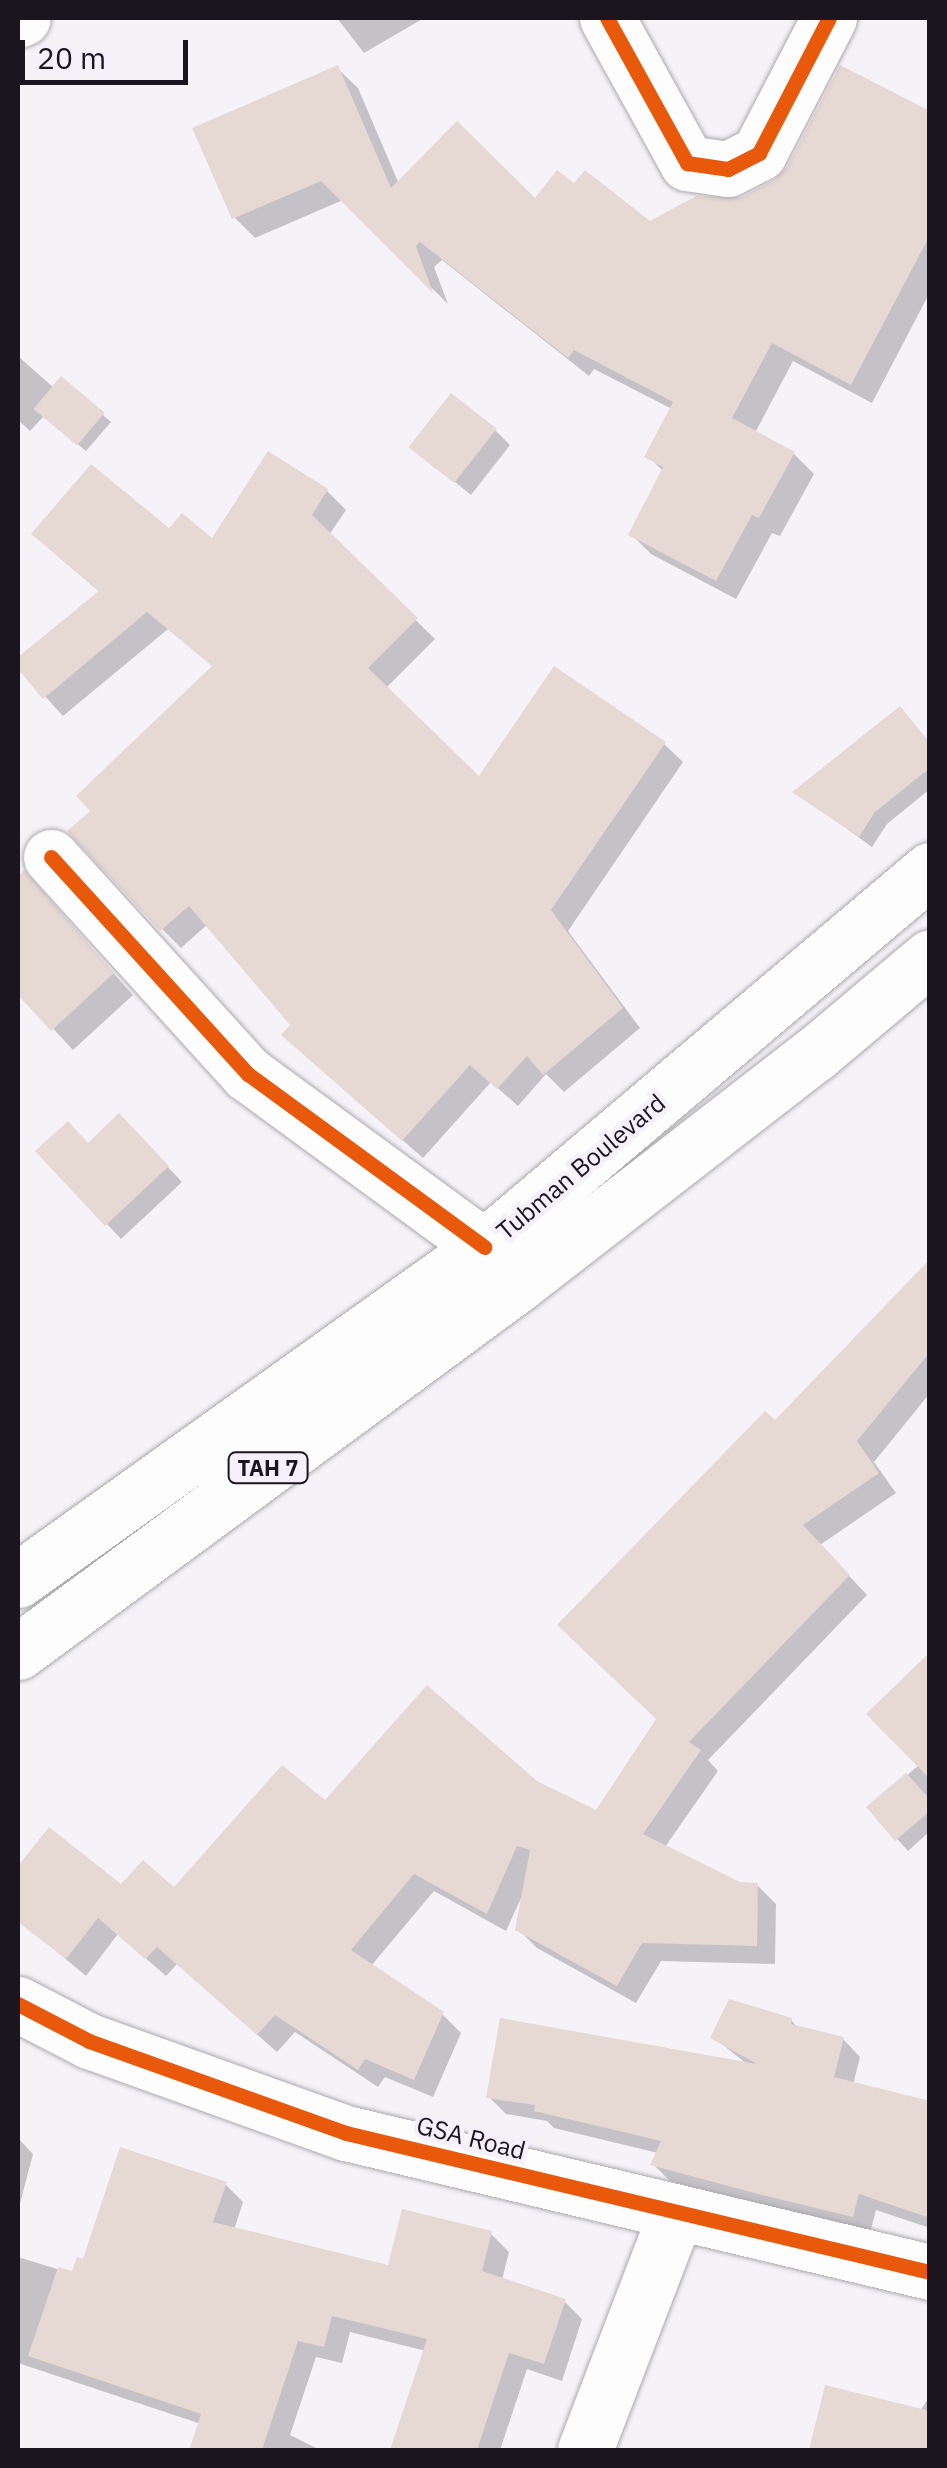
<!DOCTYPE html>
<style>
body{margin:0}
#map{position:relative;width:947px;height:2468px;overflow:hidden;background:#f5f3f8;font-family:"IBM Plex Sans",sans-serif}
div>[style]{position:absolute}
.shadow>*{inset:0;background:#0003}
.building>*{inset:0;background:#e6d8d2;transform-origin:0 0}
.roads{filter:drop-shadow(0 0 2px #aba8af) drop-shadow(0 0 2px #aba8af)}
.minor>*{height:55px;margin:-27.5px;padding:0 27.5px;transform-origin:27.5px;border-radius:27.5px;background:#fefdfe}
.highway>*{height:55px;margin:-27.5px;padding:0 27.5px;transform-origin:27.5px;border-radius:27.5px;background:#fefdfe}
.cycleway>*{height:15px;margin:-7.5px;padding:0 7.5px;transform-origin:7.5px;border-radius:7.5px;background:#e8590c}
span{translate:-50% -50%;white-space:nowrap;text-align:center;line-height:1.15;-webkit-text-stroke:9px #f5f0fb;paint-order:stroke}
.shield-label span{padding:2px 8px;background:#f5f0fb;border:2px solid;border-radius:8px;-webkit-text-stroke-width:0}
.shield-label{font-size:22px;color:#1a151f;font-weight:700}
.street-label{font-size:25px;color:#1a151f}
.frame{position:absolute;inset:0;border:20px solid #1a151f;pointer-events:none}
.scale{position:absolute;left:20px;top:40px;width:168px;height:45px;box-sizing:border-box;border:5px solid #1a151f;border-top:0;padding-left:12px;font-size:30px;line-height:35px;white-space:nowrap;color:#1a151f;-webkit-text-stroke:8px #f5f0fb;paint-order:stroke}
</style>
<div id="map">
<div class="shadow">
<i style="clip-path:polygon(337px 18px,424px 18px,364px 53px)"></i>
<i style="clip-path:polygon(337px 68px,358px 88px,399px 184px,536px 201px,575px 187px,650px 224px,742px 200px,930px 114px,930px 292px,872px 403px,793px 361px,755px 433px,794px 454px,814px 474px,780px 536px,772px 533px,736px 599px,651px 554px,631px 534px,664px 472px,648px 456px,672px 409px,594px 369px,589px 376px,442px 260px,434px 267px,448px 304px,343px 200px,255px 238px,235px 218px,195px 129px)"></i>
<i style="clip-path:polygon(18px 356px,54px 388px,61px 379px,111px 422px,86px 451px,44px 416px,30px 431px,18px 420px)"></i>
<i style="clip-path:polygon(495px 430px,510px 445px,471px 495px,411px 446px)"></i>
<i style="clip-path:polygon(269px 454px,327px 491px,346px 510px,329px 535px,435px 639px,385px 689px,479px 780px,664px 744px,683px 762px,568px 931px,640px 1028px,564px 1092px,546px 1074px,518px 1106px,491px 1082px,423px 1158px,304px 1054px,293px 1025px,208px 924px,181px 948px,162px 929px,94px 811px,214px 667px,168px 629px,63px 716px,22px 671px,18px 675px,18px 654px,21px 658px,101px 593px,54px 553px,169px 532px,213px 542px)"></i>
<i style="clip-path:polygon(930px 744px,930px 789px,887px 824px,872px 847px,796px 792px)"></i>
<i style="clip-path:polygon(24px 874px,133px 995px,73px 1050px,18px 991px,18px 880px)"></i>
<i style="clip-path:polygon(134px 1131px,182px 1182px,121px 1239px,107px 1224px,88px 1146px)"></i>
<i style="clip-path:polygon(930px 1263px,930px 1393px,874px 1462px,896px 1493px,820px 1545px,867px 1595px,708px 1760px,718px 1771px,665px 1847px,739px 1885px,757px 1885px,776px 1904px,775px 1964px,661px 1961px,636px 2003px,537px 1948px,518px 1929px,522px 1896px,506px 1931px,434px 1891px,371px 1966px,442px 2014px,461px 2033px,433px 2097px,385px 2077px,378px 2087px,295px 2032px,277px 2052px,177px 1964px,166px 1976px,118px 1934px,86px 1976px,18px 1919px,34px 1893px,18px 1876px,18px 1870px,49px 1830px,122px 1887px,175px 1891px,325px 1803px,536px 1783px,597px 1814px,659px 1719px,775px 1423px)"></i>
<i style="clip-path:polygon(930px 1654px,930px 1831px,908px 1851px,869px 1808px,919px 1765px)"></i>
<i style="clip-path:polygon(791px 2020px,799px 2029px,843px 2039px,860px 2057px,853px 2085px,930px 2103px,930px 2228px,876px 2210px,870px 2233px,670px 2181px,653px 2164px,658px 2153px,554px 2128px,547px 2121px,506px 2114px,489px 2097px,747px 2064px,713px 2037px)"></i>
<i style="clip-path:polygon(18px 2138px,33px 2154px,18px 2211px)"></i>
<i style="clip-path:polygon(225px 2184px,243px 2202px,234px 2230px,390px 2268px,491px 2234px,509px 2252px,502px 2280px,564px 2301px,582px 2319px,562px 2381px,527px 2369px,500px 2450px,392px 2450px,426px 2351px,350px 2332px,342px 2363px,316px 2357px,290px 2435px,320px 2450px,192px 2450px,201px 2424px,18px 2363px,18px 2257px,73px 2274px,85px 2262px)"></i>
<i style="clip-path:polygon(827px 2388px,920px 2411px,930px 2396px,930px 2450px,811px 2450px)"></i>
</div>
<div class="building">
<i style="clip-path:polygon(338px 65px,391px 188px,457px 121px,535px 198px,557px 170px,574px 183px,585px 170px,650px 221px,696px 196px,741px 197px,774px 180px,787px 167px,840px 65px,930px 111px,930px 235px,851px 385px,772px 343px,732px 418px,795px 452px,759px 518px,752px 515px,716px 581px,628px 535px,663px 467px,644px 457px,673px 402px,574px 350px,568px 358px,420px 242px,416px 246px,433px 293px,321px 181px,232px 219px,192px 128px)"></i>
<i style="left:61px;top:376px;width:57px;height:43px;rotate:40deg"></i>
<i style="left:451px;top:393px;width:58px;height:69px;rotate:38deg"></i>
<i style="clip-path:polygon(268px 451px,328px 489px,312px 515px,418px 618px,368px 668px,479px 776px,554px 666px,666px 742px,551px 910px,623px 1008px,543px 1075px,527px 1056px,497px 1089px,470px 1065px,402px 1141px,281px 1035px,290px 1025px,189px 906px,160px 931px,67px 831px,90px 811px,76px 796px,212px 666px,147px 612px,43px 699px,18px 669px,18px 657px,99px 591px,31px 534px,91px 464px,169px 528px,182px 513px,212px 538px)"></i>
<i style="clip-path:polygon(900px 706px,930px 743px,930px 768px,875px 812px,859px 837px,792px 792px)"></i>
<i style="clip-path:polygon(24px 870px,114px 973px,51px 1031px,18px 995px,18px 876px)"></i>
<i style="clip-path:polygon(119px 1113px,169px 1166px,105px 1226px,35px 1151px,68px 1121px,88px 1143px)"></i>
<i style="clip-path:polygon(930px 1259px,930px 1352px,857px 1441px,879px 1473px,803px 1525px,850px 1575px,689px 1742px,701px 1750px,643px 1834px,740px 1882px,758px 1883px,757px 1946px,642px 1943px,617px 1986px,515px 1930px,530px 1850px,517px 1846px,487px 1914px,414px 1874px,351px 1950px,444px 2012px,414px 2080px,365px 2059px,358px 2070px,275px 2015px,257px 2035px,157px 1947px,145px 1959px,98px 1918px,66px 1959px,18px 1922px,18px 1866px,49px 1827px,121px 1884px,143px 1860px,174px 1887px,282px 1765px,325px 1800px,427px 1685px,537px 1781px,596px 1810px,656px 1719px,557px 1625px,765px 1411px,775px 1420px)"></i>
<i style="clip-path:polygon(930px 1652px,930px 1779px,866px 1714px)"></i>
<i style="clip-path:polygon(906px 1773px,930px 1799px,930px 1811px,895px 1841px,866px 1807px)"></i>
<i style="clip-path:polygon(729px 1999px,792px 2018px,791px 2024px,844px 2037px,834px 2077px,930px 2101px,930px 2218px,859px 2194px,853px 2217px,762px 2195px,650px 2165px,661px 2141px,534px 2111px,535px 2105px,486px 2098px,500px 2018px,757px 2064px,710px 2038px)"></i>
<i style="clip-path:polygon(120px 2147px,227px 2182px,213px 2222px,388px 2265px,402px 2209px,492px 2231px,482px 2271px,566px 2299px,544px 2364px,509px 2353px,477px 2450px,390px 2450px,427px 2339px,332px 2316px,324px 2347px,298px 2341px,262px 2450px,189px 2450px,201px 2414px,28px 2356px,58px 2267px,72px 2271px,77px 2257px,83px 2259px)"></i>
<i style="clip-path:polygon(825px 2385px,930px 2411px,930px 2450px,809px 2450px)"></i>
</div>
<div class="roads">
<div class="minor">
<i style="left:607px;top:18px;width:166px;rotate:61.1deg"></i>
<i style="left:687px;top:163px;width:41px;rotate:8.3deg"></i>
<i style="left:728px;top:169px;width:35px;rotate:-27deg"></i>
<i style="left:759px;top:153px;width:152px;rotate:-62.6deg"></i>
<i style="left:18px;top:20px;width:5px;rotate:-22deg"></i>
<i style="left:51px;top:857px;width:293px;rotate:47.8deg"></i>
<i style="left:248px;top:1074px;width:293px;rotate:36.2deg"></i>
<i style="left:18px;top:2004px;width:80px;rotate:27.5deg"></i>
<i style="left:89px;top:2041px;width:273px;rotate:19.7deg"></i>
<i style="left:346px;top:2133px;width:600px;rotate:13.39deg"></i>
<i style="left:585px;top:2450px;width:254px;rotate:-69deg"></i>
</div>
<div class="highway">
<i style="left:18px;top:1580px;width:573px;rotate:-35.55deg"></i>
<i style="left:484px;top:1247px;width:584px;rotate:-40.21deg"></i>
<i style="left:18px;top:1652px;width:621px;rotate:-36.35deg"></i>
<i style="left:518px;top:1284px;width:376px;rotate:-37.8deg"></i>
<i style="left:815px;top:1054px;width:150px;rotate:-40.1deg"></i>
</div>
</div>
<div class="cycleway">
<i style="left:607px;top:18px;width:166px;rotate:61.1deg"></i>
<i style="left:687px;top:163px;width:41px;rotate:8.3deg"></i>
<i style="left:728px;top:169px;width:35px;rotate:-27deg"></i>
<i style="left:759px;top:153px;width:152px;rotate:-62.6deg"></i>
<i style="left:51px;top:857px;width:293px;rotate:47.8deg"></i>
<i style="left:248px;top:1074px;width:293px;rotate:36.2deg"></i>
<i style="left:18px;top:2004px;width:80px;rotate:27.5deg"></i>
<i style="left:89px;top:2041px;width:273px;rotate:19.7deg"></i>
<i style="left:346px;top:2133px;width:600px;rotate:13.39deg"></i>
</div>
<div class="shield-label">
<span style="left:268px;top:1468px">TAH 7</span>
</div>
<div class="street-label">
<span style="left:581px;top:1167px;rotate:-40deg">Tubman Boulevard</span>
<span style="left:471px;top:2138px;rotate:14deg">GSA Road</span>
</div>
<div class="frame"></div>
<div class="scale">20 m</div>
</div>
